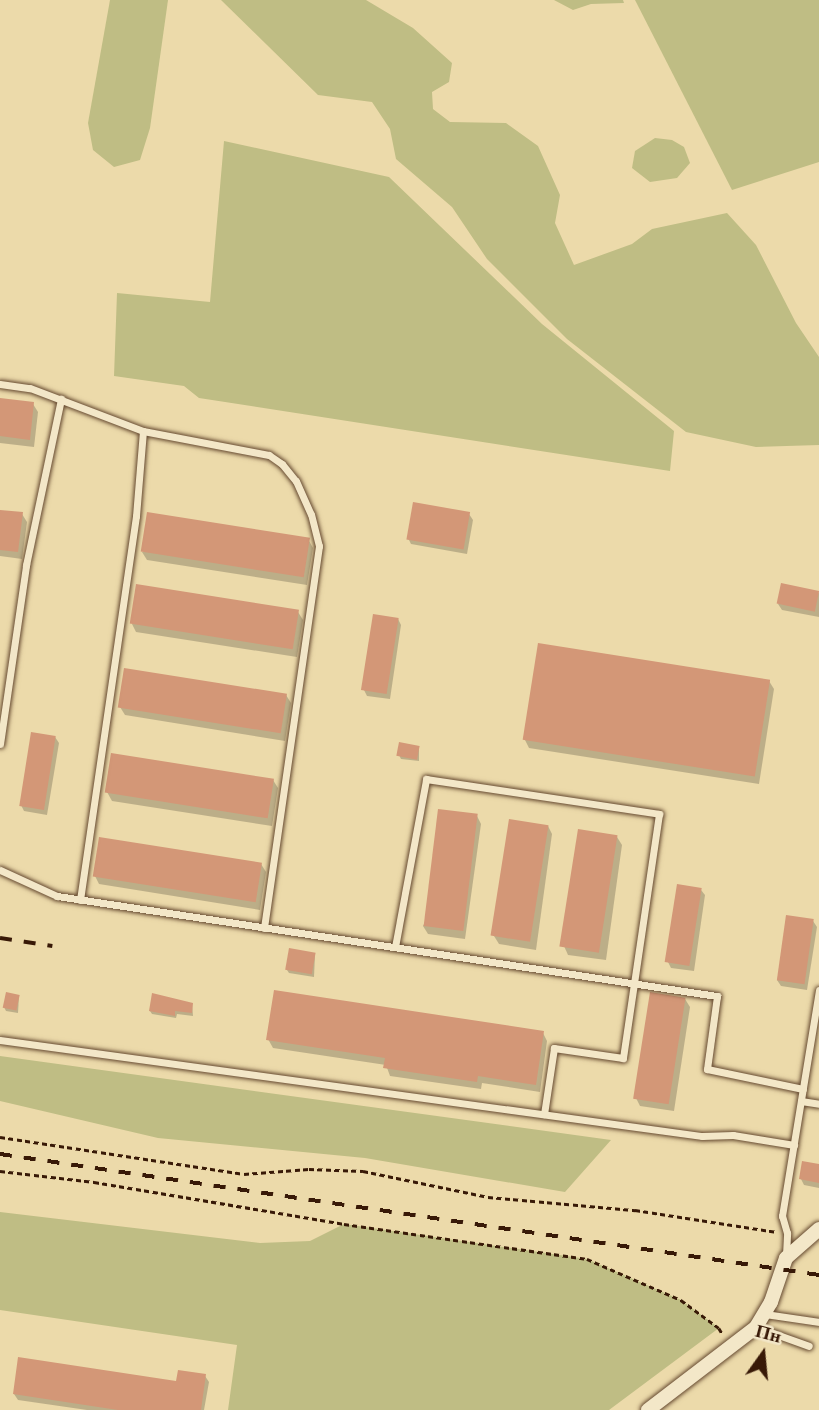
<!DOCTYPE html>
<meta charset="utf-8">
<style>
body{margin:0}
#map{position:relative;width:819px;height:1410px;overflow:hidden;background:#ecdaaa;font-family:"EB Garamond",serif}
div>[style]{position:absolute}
.green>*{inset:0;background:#bfbd84}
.shadow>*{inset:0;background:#0003}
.building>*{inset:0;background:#d39777;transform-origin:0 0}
.path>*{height:2.5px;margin-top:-1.25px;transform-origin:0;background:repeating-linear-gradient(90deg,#381907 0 5px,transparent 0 8.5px)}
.roads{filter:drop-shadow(0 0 2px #654930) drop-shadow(0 0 2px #654930)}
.service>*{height:7px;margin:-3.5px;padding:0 3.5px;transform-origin:3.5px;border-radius:3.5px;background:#f3e7c8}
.minor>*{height:14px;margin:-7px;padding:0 7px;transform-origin:7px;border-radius:7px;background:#f3e7c8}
.rail>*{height:3.5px;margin-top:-1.75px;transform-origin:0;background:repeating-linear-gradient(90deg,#381907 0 12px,transparent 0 24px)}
span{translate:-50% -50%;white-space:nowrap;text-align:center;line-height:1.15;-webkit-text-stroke:5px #f3e7c8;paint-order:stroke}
.north{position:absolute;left:728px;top:1319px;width:70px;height:70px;-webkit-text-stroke:5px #f3e7c8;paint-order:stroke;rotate:15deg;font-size:19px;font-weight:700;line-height:28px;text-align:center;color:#381907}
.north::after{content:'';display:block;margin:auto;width:24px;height:32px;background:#381907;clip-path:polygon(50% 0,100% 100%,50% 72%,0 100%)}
</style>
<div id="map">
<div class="green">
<i style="clip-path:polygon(110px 0,168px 0,150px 128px,140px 160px,114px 167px,93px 150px,88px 123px)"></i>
<i style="clip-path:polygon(221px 0,366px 0,413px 28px,452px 63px,449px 82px,432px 92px,433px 109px,450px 122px,506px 123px,538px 146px,560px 195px,555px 223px,574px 265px,632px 244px,652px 229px,727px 213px,756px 245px,796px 323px,819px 357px,819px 445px,756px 447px,686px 432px,567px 339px,487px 259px,452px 207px,396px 159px,390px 129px,372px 102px,318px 95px)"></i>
<i style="clip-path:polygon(554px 0,623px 0,624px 3px,591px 4px,573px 10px)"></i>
<i style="clip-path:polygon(635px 0,819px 0,819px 162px,732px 190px)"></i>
<i style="clip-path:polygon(655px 138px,672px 140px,684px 147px,690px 163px,677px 178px,650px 182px,632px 168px,635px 151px)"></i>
<i style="clip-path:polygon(224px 141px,389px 177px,542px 324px,674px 431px,670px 471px,199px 398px,184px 386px,114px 376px,117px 293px,210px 302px)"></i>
<i style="clip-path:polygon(0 1056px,611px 1140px,565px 1192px,365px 1158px,158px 1138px,0 1101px)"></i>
<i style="clip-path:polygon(0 1212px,260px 1243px,310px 1241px,344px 1224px,587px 1259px,681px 1300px,719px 1328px,609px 1410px,228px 1410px,237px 1345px,0 1310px)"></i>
</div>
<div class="shadow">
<i style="clip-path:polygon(0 400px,33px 404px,38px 412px,34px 447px,0 443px)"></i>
<i style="clip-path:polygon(0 511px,22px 514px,27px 522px,22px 559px,0 556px)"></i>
<i style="clip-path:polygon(469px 514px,473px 520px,467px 554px,411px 544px,408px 538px)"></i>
<i style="clip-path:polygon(308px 539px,313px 548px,307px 585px,147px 560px,142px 552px)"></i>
<i style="clip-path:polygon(819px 593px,819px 617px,782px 610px,778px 604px)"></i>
<i style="clip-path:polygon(298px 612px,303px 620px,297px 657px,136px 632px,132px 624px)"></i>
<i style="clip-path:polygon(398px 619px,401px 625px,390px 699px,367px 696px,364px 690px)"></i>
<i style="clip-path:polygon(769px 681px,774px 689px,759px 784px,529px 748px,525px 740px)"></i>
<i style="clip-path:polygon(286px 695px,291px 703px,285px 741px,125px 715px,120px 707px)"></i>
<i style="clip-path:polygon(55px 737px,59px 743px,47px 815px,24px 811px,21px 805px)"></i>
<i style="clip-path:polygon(419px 747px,419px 761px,401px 759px,399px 755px)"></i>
<i style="clip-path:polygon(273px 780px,278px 788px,272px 826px,112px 801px,107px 792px)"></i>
<i style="clip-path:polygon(477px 816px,481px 824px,465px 939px,428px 934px,423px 926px)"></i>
<i style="clip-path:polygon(548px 826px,552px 834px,536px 950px,499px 944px,494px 936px)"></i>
<i style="clip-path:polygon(617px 837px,622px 845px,606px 960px,568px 955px,564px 946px)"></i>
<i style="clip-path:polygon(261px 864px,266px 872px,260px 910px,99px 884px,95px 876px)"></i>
<i style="clip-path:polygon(701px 890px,705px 895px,694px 971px,671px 968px,668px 962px)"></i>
<i style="clip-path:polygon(813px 921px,817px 927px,807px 990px,781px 986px,777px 980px)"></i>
<i style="clip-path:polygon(315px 955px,314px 977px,289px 973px,287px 970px)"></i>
<i style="clip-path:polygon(19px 996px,18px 1013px,6px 1011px,4px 1007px)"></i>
<i style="clip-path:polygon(685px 999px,690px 1007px,674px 1111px,640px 1106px,636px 1098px)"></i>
<i style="clip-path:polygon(192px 1004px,193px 1016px,177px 1014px,176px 1018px,152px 1014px,150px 1011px)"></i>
<i style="clip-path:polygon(543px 1033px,547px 1041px,540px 1092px,482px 1083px,481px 1089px,390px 1076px,386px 1065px,273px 1048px,268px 1039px)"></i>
<i style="clip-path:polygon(819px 1166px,819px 1188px,804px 1185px,801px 1179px)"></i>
<i style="clip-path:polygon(205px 1376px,209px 1382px,204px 1410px,87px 1410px,18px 1400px,14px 1394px,178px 1383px)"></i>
</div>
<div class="building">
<i style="clip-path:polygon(0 398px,34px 402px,30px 440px,0 436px)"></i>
<i style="left:413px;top:502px;width:58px;height:38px;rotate:10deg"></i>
<i style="clip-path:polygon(0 510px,23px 512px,18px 552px,0 550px)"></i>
<i style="left:147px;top:512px;width:165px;height:40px;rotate:9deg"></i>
<i style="left:781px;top:583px;width:39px;height:21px;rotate:12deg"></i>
<i style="left:136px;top:584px;width:165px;height:40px;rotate:9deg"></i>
<i style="left:373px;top:614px;width:26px;height:77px;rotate:9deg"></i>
<i style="left:538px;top:643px;width:235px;height:98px;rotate:9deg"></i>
<i style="left:124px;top:668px;width:165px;height:40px;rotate:9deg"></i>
<i style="left:31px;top:732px;width:25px;height:75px;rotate:9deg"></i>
<i style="left:399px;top:742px;width:21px;height:14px;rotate:11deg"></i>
<i style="left:111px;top:753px;width:165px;height:40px;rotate:9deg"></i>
<i style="left:438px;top:809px;width:40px;height:118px;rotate:7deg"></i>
<i style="left:509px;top:819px;width:40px;height:118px;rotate:9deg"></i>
<i style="left:578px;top:829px;width:40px;height:119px;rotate:9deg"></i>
<i style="left:99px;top:837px;width:165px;height:40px;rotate:9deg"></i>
<i style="left:677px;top:884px;width:25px;height:79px;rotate:9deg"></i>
<i style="left:786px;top:915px;width:28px;height:66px;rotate:8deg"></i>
<i style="left:289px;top:948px;width:27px;height:22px;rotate:10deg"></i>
<i style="clip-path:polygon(274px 990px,544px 1031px,536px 1085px,478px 1076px,477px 1082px,383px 1068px,385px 1058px,266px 1040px)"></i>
<i style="left:6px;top:992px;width:14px;height:16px;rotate:12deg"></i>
<i style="left:650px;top:992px;width:36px;height:108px;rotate:9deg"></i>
<i style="clip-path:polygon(152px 993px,193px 1003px,192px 1013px,175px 1011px,175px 1016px,149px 1011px)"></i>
<i style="clip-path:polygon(802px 1161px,819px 1164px,819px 1183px,799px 1179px)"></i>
<i style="clip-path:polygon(18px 1357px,176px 1381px,178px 1370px,206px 1374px,201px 1410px,118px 1410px,13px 1394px)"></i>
</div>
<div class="path">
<i style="left:0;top:1137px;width:247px;rotate:8.6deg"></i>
<i style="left:244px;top:1174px;width:65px;rotate:-4.4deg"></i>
<i style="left:309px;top:1169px;width:54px;rotate:2.1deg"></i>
<i style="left:363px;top:1171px;width:128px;rotate:11.7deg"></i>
<i style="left:488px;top:1197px;width:148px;rotate:5.1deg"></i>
<i style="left:635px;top:1210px;width:144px;rotate:8.8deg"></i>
<i style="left:0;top:1171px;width:95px;rotate:6.7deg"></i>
<i style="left:94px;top:1182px;width:254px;rotate:9.5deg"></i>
<i style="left:344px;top:1224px;width:246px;rotate:8.2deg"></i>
<i style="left:587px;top:1259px;width:103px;rotate:23.6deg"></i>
<i style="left:681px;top:1300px;width:47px;rotate:36.4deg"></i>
<i style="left:719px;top:1328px;width:8px;rotate:60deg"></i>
</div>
<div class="roads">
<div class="service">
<i style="left:0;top:384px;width:30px;rotate:8deg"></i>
<i style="left:30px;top:388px;width:121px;rotate:20.8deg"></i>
<i style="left:143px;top:431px;width:128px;rotate:10.8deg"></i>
<i style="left:269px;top:455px;width:16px;rotate:35deg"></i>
<i style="left:282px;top:464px;width:22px;rotate:51deg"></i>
<i style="left:296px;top:481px;width:36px;rotate:66deg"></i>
<i style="left:311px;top:514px;width:33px;rotate:76deg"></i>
<i style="left:319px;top:546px;width:386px;rotate:98.2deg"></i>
<i style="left:0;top:744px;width:181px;rotate:-81.7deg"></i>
<i style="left:26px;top:565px;width:170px;rotate:-78.1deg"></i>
<i style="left:0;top:870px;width:63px;rotate:24.5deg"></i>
<i style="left:57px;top:896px;width:668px;rotate:8.62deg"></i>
<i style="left:717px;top:996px;width:74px;rotate:97.8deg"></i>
<i style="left:707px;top:1069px;width:98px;rotate:11.8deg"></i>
<i style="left:80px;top:900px;width:388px;rotate:-81.7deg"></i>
<i style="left:136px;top:516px;width:85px;rotate:-85.3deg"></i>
<i style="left:395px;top:947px;width:171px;rotate:-79.5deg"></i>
<i style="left:426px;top:779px;width:236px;rotate:8.5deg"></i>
<i style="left:659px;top:814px;width:247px;rotate:98.4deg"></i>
<i style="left:623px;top:1058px;width:70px;rotate:-171.8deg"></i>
<i style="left:554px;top:1048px;width:67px;rotate:98.6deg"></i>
<i style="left:0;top:1040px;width:709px;rotate:7.79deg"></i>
<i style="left:702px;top:1136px;width:31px;rotate:-2deg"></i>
<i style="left:733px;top:1135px;width:62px;rotate:9.3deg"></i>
<i style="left:801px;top:1101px;width:18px;rotate:9deg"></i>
<i style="left:786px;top:1255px;width:22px;rotate:-87deg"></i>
<i style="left:787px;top:1233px;width:18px;rotate:-106deg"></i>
<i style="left:782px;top:1216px;width:229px;rotate:-80.7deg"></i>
<i style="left:765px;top:1314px;width:55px;rotate:8.4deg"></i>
<i style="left:756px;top:1327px;width:56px;rotate:19.7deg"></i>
</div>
<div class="minor">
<i style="left:648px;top:1410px;width:136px;rotate:-37.5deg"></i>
<i style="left:756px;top:1327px;width:29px;rotate:-59deg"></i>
<i style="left:771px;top:1302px;width:46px;rotate:-71.2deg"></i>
<i style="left:786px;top:1258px;width:44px;rotate:-41.3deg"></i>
</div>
</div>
<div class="rail">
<i style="left:0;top:938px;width:53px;rotate:8.7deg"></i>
<i style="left:0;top:1154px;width:828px;rotate:8.4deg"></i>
</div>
<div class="north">Пн</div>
</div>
